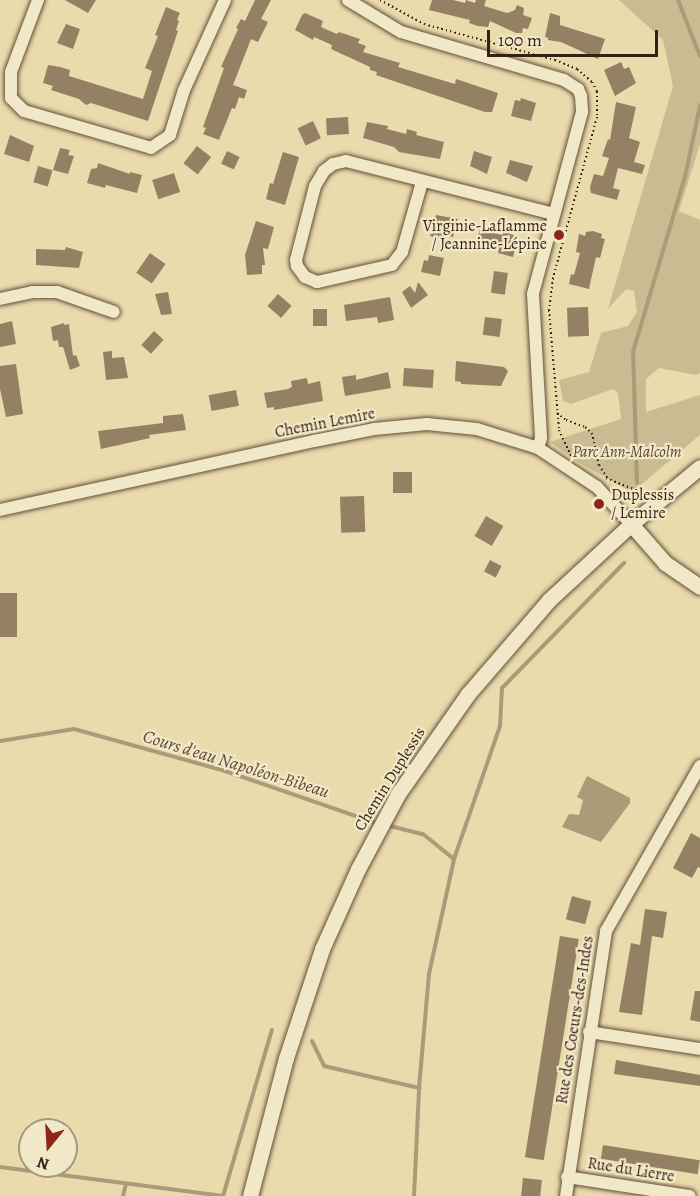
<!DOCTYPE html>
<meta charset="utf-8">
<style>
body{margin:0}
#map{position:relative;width:700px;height:1196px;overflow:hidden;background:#e9dbab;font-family:Alegreya,serif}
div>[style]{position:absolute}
.green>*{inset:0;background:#cbbb92}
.water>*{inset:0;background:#ac9b78}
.stream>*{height:4px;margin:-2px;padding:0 2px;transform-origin:2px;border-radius:2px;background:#ac9b78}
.building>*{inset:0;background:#948163;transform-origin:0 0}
.path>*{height:2px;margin-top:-1px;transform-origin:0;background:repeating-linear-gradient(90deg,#371f16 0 1.5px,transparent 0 4.5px)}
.roads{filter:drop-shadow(0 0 2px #644e3b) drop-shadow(0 0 2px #644e3b)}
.minor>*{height:12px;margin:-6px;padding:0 6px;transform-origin:6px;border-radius:6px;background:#f1e8c8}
.tertiary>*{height:15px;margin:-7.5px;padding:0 7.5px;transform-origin:7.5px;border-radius:7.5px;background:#f1e8c8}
.dots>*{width:16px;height:16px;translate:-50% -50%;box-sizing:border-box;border:3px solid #f1e8c8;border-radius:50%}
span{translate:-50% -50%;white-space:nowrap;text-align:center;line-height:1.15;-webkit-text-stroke:4.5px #f1e8c8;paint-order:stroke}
.poi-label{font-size:16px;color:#371f16}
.right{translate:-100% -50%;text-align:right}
.left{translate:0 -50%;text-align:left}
.street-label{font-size:16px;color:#371f16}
.park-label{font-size:16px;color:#5c4635;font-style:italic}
.water-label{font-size:18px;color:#604a38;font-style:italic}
.north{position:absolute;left:18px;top:1118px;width:60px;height:60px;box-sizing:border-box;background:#f1e8c8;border:2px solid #a79881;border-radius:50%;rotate:198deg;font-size:16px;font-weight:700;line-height:24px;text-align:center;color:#371f16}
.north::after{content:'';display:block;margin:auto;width:21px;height:27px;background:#8f2418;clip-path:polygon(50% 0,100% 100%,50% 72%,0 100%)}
.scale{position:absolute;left:487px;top:30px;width:171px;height:27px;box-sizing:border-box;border:3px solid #371f16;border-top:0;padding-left:8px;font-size:18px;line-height:21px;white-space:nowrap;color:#371f16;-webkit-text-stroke:4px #f1e8c8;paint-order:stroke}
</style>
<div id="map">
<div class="green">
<i style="clip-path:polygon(619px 0,700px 0,700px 144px,679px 211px,700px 220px,700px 373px,696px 375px,659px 368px,646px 379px,646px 412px,700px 395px,700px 435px,642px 484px,630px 491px,576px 461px,550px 442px,621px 419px,618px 393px,613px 389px,571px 404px,563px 401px,559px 380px,589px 372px,601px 333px,628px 326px,637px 312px,634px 291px,626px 289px,608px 309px,673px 86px,663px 40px)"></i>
</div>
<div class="water">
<i style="clip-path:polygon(587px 776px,630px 798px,630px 803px,601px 842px,562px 827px,569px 814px,579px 815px,583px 800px,577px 797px)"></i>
</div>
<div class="stream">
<i style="left:678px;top:0;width:60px;rotate:68.6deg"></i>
<i style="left:637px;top:483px;width:131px;rotate:-91.7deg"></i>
<i style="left:633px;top:352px;width:183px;rotate:-73.5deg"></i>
<i style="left:685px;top:177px;width:73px;rotate:-78.1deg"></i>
<i style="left:0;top:741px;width:75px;rotate:-9.2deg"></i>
<i style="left:74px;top:729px;width:157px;rotate:15.5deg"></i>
<i style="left:225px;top:771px;width:163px;rotate:19deg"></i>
<i style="left:386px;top:825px;width:38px;rotate:14deg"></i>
<i style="left:423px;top:834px;width:40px;rotate:39deg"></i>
<i style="left:312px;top:1041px;width:28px;rotate:64deg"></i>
<i style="left:324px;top:1066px;width:98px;rotate:13deg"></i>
<i style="left:0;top:1167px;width:225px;rotate:7.4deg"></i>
<i style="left:223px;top:1196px;width:173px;rotate:-73.6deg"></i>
<i style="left:123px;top:1196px;width:12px;rotate:-76deg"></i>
<i style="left:414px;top:1196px;width:108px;rotate:-87.3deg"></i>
<i style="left:419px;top:1088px;width:114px;rotate:-85deg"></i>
<i style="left:429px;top:974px;width:118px;rotate:-77.7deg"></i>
<i style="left:454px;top:859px;width:141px;rotate:-70.9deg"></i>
<i style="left:500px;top:726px;width:38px;rotate:-87deg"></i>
<i style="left:502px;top:688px;width:175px;rotate:-45.7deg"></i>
</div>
<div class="building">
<i style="clip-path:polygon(65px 0,96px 0,88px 13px)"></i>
<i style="clip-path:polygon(255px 0,271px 0,261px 19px,268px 22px,258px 42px,251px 39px,233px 85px,247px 90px,244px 99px,239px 97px,235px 109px,232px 108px,219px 140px,203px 134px,206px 128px,203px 127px,224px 68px,221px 67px,238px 29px,236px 28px,241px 19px,245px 21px)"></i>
<i style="clip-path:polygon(432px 0,453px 0,465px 3px,466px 0,475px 3px,476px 0,486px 0,484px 6px,507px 13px,515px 10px,517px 5px,524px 8px,523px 15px,532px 18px,528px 29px,523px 28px,522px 33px,516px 33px,490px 21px,488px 27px,478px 26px,469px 23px,470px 20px,429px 10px)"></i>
<i style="clip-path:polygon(166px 7px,180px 13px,177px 20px,179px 21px,176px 30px,178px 31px,148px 121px,91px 103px,86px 105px,79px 99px,51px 90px,53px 86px,43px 83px,48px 65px,60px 67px,70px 70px,69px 76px,143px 99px,152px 71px,145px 68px,158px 36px,155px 35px)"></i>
<i style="clip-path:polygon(305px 13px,323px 21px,321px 27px,337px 34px,339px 32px,360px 39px,358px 43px,366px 46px,363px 52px,400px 63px,398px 67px,455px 84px,456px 79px,498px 93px,492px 112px,485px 112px,376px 75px,377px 72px,370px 70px,370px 67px,331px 49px,332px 45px,314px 37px,313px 40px,295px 30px,302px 15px)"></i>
<i style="clip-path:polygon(550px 13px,560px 16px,560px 25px,605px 39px,598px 59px,561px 42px,548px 40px,548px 38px,545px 37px)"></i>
<i style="clip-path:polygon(66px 24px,80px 29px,73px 49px,57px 43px)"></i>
<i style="clip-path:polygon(621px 62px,624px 69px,629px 67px,636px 83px,615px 96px,604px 70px)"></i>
<i style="clip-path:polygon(521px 98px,536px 103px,531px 121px,511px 116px,515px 100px,520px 101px)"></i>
<i style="clip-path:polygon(616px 102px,636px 107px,629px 138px,640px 142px,634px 162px,645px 165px,642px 174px,618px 168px,613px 188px,620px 190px,617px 200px,591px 193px,590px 187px,594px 174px,603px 176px,609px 158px,602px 156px,608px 139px,610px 140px)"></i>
<i style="left:348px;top:117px;width:17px;height:22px;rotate:87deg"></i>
<i style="left:313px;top:121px;width:19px;height:17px;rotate:65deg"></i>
<i style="clip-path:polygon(367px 122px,388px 126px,387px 129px,406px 134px,407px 129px,417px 132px,416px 135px,444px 142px,440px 159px,399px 152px,394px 147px,363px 138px)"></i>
<i style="clip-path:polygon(10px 135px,34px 146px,29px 162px,4px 154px)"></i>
<i style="left:197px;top:146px;width:18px;height:22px;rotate:38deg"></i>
<i style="clip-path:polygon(60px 148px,70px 150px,68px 155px,74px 156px,68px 174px,53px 170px)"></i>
<i style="left:227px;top:151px;width:14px;height:14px;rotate:25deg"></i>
<i style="clip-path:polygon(474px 151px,492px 157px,487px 174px,470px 166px)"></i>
<i style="clip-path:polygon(283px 152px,299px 157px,285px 205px,266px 199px,270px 183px,273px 184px)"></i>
<i style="clip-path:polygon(510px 160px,533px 166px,527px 182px,506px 173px)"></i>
<i style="clip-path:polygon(98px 163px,130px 174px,130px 172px,142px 175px,137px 193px,106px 185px,105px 188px,87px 183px,91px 169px,97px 168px)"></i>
<i style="left:38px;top:166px;width:15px;height:17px;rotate:16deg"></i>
<i style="left:174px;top:173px;width:20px;height:23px;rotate:72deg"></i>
<i style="clip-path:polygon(436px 215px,458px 219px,453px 237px,444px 234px,442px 240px,430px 236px)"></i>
<i style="clip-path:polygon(256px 221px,274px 227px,268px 249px,263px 248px,265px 265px,262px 265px,262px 274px,247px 275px,245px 255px)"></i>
<i style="clip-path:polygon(480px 229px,502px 235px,503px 231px,518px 237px,513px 257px,498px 253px,499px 248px,476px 243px)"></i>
<i style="clip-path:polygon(593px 231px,602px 234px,601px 238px,605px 239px,600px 258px,596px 257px,589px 289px,569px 284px,571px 274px,574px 275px,580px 253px,576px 252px,579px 234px,585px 236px,586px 232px)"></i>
<i style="clip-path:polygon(66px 247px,83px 252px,79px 268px,36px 265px,36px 249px,65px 250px)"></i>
<i style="left:150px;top:253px;width:19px;height:24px;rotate:35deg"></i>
<i style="clip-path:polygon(429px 255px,444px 258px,440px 276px,421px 272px,424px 260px,428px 261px)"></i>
<i style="left:494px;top:271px;width:14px;height:22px;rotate:8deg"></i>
<i style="clip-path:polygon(418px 282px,428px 295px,411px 308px,402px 292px,410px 286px,415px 293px)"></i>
<i style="clip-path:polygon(168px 292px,172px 314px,161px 315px,155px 294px)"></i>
<i style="left:278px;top:294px;width:18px;height:16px;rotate:41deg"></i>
<i style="clip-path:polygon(390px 297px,394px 320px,378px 323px,377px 317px,346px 321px,344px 305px)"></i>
<i style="left:588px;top:307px;width:29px;height:21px;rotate:88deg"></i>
<i style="left:313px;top:309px;width:14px;height:17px"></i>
<i style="left:485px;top:317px;width:17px;height:18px;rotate:7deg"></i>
<i style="clip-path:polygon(12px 321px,16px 344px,0 347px,0 324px)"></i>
<i style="clip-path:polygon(64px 323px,64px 325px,69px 324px,73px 356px,76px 355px,80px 366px,70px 370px,63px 347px,59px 347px,58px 340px,53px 341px,51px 327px)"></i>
<i style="left:154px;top:331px;width:13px;height:19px;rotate:42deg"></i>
<i style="clip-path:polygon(112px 351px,112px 358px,124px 357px,128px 378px,106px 380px,103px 352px)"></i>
<i style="clip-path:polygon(456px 361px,504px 367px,508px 371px,501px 386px,461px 384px,461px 382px,455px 381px)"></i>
<i style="clip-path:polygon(16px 364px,23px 414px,6px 417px,0 389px,0 366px)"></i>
<i style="left:404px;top:368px;width:30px;height:18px;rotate:4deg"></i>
<i style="clip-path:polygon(388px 372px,391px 388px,345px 396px,342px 377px,356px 375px,356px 380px)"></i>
<i style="clip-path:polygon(307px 378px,308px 384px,320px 381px,323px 401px,274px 410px,274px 407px,267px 408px,264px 393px,288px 389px,292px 387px,291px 381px)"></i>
<i style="left:236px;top:390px;width:16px;height:28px;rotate:79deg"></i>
<i style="clip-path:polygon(183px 414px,186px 430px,149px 435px,150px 438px,101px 449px,98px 431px,163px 423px,163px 416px)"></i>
<i style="left:393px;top:472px;width:19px;height:21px"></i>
<i style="left:364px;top:496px;width:36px;height:24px;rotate:88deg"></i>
<i style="left:486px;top:516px;width:20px;height:23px;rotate:30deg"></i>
<i style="left:490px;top:560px;width:13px;height:13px;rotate:27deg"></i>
<i style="left:0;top:593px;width:17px;height:44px"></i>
<i style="clip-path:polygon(691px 833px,700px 838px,700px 868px,698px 867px,692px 878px,673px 868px)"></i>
<i style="left:572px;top:896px;width:20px;height:24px;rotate:15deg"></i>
<i style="clip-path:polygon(645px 909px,667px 912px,663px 938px,652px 936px,642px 1015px,619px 1012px,631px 943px,640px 945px)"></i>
<i style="left:560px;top:936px;width:19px;height:224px;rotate:9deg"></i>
<i style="clip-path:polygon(695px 991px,700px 991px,700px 1022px,690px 1020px)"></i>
<i style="clip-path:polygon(616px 1060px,700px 1075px,700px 1086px,614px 1074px)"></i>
<i style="left:603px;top:1145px;width:98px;height:14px;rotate:9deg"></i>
<i style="left:523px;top:1178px;width:19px;height:18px;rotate:6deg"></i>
</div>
<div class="path">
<i style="left:380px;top:0;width:50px;rotate:28.6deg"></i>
<i style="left:424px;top:24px;width:136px;rotate:15.4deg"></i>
<i style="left:555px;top:60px;width:24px;rotate:22deg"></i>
<i style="left:577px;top:69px;width:20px;rotate:41deg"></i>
<i style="left:592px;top:82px;width:10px;rotate:61deg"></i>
<i style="left:597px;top:91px;width:26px;rotate:90deg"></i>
<i style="left:597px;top:117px;width:167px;rotate:105.3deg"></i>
<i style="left:553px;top:278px;width:32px;rotate:97deg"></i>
<i style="left:549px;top:310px;width:120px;rotate:85.2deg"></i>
<i style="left:559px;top:430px;width:29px;rotate:65deg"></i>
<i style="left:557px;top:413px;width:11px;rotate:38deg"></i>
<i style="left:566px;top:420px;width:20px;rotate:20deg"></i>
<i style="left:585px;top:427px;width:9px;rotate:41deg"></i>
<i style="left:592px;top:433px;width:33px;rotate:78deg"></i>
<i style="left:599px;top:465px;width:17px;rotate:57deg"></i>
<i style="left:606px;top:478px;width:38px;rotate:22deg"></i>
<i style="left:641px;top:492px;width:7px;rotate:45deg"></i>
</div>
<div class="roads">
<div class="minor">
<i style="left:38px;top:0;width:77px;rotate:110.6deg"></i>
<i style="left:11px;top:72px;width:26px;rotate:90deg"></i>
<i style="left:11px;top:98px;width:18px;rotate:45deg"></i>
<i style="left:24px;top:111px;width:132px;rotate:16.2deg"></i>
<i style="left:151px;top:148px;width:23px;rotate:-34deg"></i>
<i style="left:170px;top:135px;width:47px;rotate:-72.7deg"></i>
<i style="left:184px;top:90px;width:99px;rotate:-65.5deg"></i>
<i style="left:348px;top:0;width:62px;rotate:31.1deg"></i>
<i style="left:401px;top:32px;width:170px;rotate:16.4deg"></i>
<i style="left:564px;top:80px;width:17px;rotate:33deg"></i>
<i style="left:578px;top:89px;width:8px;rotate:67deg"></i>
<i style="left:581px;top:96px;width:16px;rotate:86deg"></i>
<i style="left:582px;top:112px;width:188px;rotate:105.1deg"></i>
<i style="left:533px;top:294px;width:144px;rotate:86.8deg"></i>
<i style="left:541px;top:438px;width:10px;rotate:107deg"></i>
<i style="left:422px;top:182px;width:73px;rotate:105.9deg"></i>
<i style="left:402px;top:252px;width:16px;rotate:128deg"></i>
<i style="left:392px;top:265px;width:77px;rotate:167.2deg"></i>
<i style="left:317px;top:282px;width:13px;rotate:-157deg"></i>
<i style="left:305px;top:277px;width:14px;rotate:-126deg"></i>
<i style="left:297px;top:266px;width:6px;rotate:-99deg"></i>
<i style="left:296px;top:260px;width:76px;rotate:-75.6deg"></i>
<i style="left:315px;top:186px;width:17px;rotate:-59deg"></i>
<i style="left:324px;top:171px;width:11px;rotate:-38deg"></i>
<i style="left:333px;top:164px;width:13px;rotate:-13deg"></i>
<i style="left:346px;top:161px;width:215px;rotate:14.3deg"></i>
<i style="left:0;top:299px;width:33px;rotate:-12deg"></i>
<i style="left:32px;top:292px;width:25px"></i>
<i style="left:57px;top:292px;width:60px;rotate:19.3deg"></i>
<i style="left:0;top:510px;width:321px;rotate:-12.4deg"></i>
<i style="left:314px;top:441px;width:61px;rotate:-11.3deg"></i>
<i style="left:374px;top:429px;width:53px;rotate:-5.4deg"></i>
<i style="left:427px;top:424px;width:50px;rotate:5.7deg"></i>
<i style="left:477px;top:429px;width:64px;rotate:17.3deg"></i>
<i style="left:538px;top:448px;width:71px;rotate:33.5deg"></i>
<i style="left:597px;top:487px;width:50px;rotate:47.4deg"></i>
<i style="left:589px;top:1032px;width:112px;rotate:8.7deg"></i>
<i style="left:567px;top:1177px;width:124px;rotate:8.8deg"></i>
<i style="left:566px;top:1196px;width:268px;rotate:-81.4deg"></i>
<i style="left:606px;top:931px;width:190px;rotate:-60.3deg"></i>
</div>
<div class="tertiary">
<i style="left:631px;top:524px;width:52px;rotate:48.9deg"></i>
<i style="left:665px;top:563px;width:42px;rotate:34.4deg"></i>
<i style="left:250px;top:1196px;width:143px;rotate:-75.4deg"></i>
<i style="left:286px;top:1058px;width:115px;rotate:-71.7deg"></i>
<i style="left:322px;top:949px;width:88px;rotate:-65.8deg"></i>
<i style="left:358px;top:869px;width:85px;rotate:-61.9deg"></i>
<i style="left:398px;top:794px;width:122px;rotate:-55deg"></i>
<i style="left:468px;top:694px;width:124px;rotate:-49.2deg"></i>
<i style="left:549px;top:600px;width:112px;rotate:-42.8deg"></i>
<i style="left:631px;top:524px;width:89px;rotate:-39.6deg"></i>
</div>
</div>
<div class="dots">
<i style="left:559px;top:235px;background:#8f2418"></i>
<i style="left:599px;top:504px;background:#8f2418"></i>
</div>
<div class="poi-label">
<span class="right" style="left:547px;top:235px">Virginie-Laflamme<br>/ Jeannine-Lépine</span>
<span class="left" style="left:611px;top:504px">Duplessis<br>/ Lemire</span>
</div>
<div class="street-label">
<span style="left:325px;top:423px;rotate:-11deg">Chemin Lemire</span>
<span style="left:390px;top:779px;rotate:-58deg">Chemin Duplessis</span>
<span style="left:575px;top:1020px;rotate:-81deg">Rue des Coeurs-des-Indes</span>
<span style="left:631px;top:1170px;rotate:9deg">Rue du Lierre</span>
</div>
<div class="park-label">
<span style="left:627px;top:452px">Parc Ann-Malcolm</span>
</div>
<div class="water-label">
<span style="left:236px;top:764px;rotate:17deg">Cours d'eau Napoléon-Bibeau</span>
</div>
<div class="north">N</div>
<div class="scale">100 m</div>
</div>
